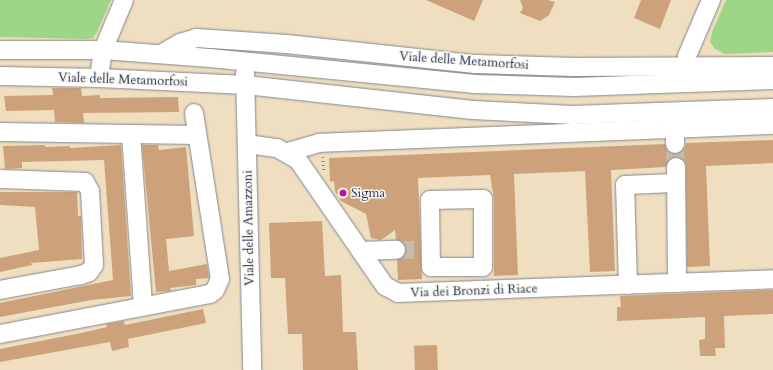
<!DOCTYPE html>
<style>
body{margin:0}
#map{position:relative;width:773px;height:370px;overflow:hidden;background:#efdfc0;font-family:Cardo,serif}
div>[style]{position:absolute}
.green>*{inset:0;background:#9ed688}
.building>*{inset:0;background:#cda27a;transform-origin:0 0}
.minor-tunnel>*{height:18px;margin-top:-9px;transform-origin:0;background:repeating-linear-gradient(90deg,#c5bcac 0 18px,transparent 0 27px)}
.path>*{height:2.5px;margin-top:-1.25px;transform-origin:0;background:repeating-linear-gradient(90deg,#85878f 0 1px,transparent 0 4px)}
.roads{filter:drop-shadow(0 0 1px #85878f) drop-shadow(0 0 1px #85878f)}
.minor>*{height:18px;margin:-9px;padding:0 9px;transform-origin:9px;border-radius:9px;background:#fff}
.dots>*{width:11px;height:11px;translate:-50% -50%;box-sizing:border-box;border:2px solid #fbf7ec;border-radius:50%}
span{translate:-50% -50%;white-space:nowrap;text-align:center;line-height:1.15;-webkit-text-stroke:3px #fbf7ec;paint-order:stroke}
.street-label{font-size:13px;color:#1b2f5e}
.poi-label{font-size:13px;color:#1b2f5e}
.left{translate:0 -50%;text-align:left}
</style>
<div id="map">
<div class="green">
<i style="clip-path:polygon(0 0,111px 0,97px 32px,93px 38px,87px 39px,0 37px)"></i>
<i style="clip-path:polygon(726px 0,773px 0,773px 52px,725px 54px,715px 49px,710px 42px,712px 32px)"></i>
</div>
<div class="building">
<i style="clip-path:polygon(426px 0,483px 0,474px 21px)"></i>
<i style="clip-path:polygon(520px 0,548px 0,555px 2px,549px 15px,540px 21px,520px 13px,523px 8px)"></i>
<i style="clip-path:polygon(641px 0,671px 0,660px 29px,634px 18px)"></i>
<i style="clip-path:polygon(52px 88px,81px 88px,82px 96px,100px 95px,100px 98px,178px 97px,179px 112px,83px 113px,84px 123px,55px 122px,54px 110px,6px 111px,4px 96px,53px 95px)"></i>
<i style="clip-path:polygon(773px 140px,773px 163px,706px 166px,710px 266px,687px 267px,686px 167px,685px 161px,676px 157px,670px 158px,666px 167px,611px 170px,615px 271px,590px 272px,585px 171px,514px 174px,518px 275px,494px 276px,494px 199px,490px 175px,418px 178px,422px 279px,398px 280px,397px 260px,405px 255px,406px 249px,401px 241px,396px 240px,395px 230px,381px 240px,371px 238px,366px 214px,341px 201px,335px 191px,334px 181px,330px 182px,329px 158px,665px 144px,669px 153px,675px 154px,684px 150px,686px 143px)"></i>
<i style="clip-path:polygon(45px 145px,45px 147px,70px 146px,70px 148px,121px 145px,131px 296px,91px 300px,0 317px,0 303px,113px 280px,104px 160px,22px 162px,22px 168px,5px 169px,3px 146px)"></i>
<i style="clip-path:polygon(142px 145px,158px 145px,159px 150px,186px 147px,194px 236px,166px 239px,169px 271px,207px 264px,209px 278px,196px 279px,196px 285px,170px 288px,171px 291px,156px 292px)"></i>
<i style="clip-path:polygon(0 192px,77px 192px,78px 216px,81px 216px,82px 259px,31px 263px,32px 265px,0 272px,0 258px,39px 250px,35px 207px,0 205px)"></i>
<i style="clip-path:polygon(322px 221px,325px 276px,341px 275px,343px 332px,356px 332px,358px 370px,303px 370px,302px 334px,288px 334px,285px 278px,271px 278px,269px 223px)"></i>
<i style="clip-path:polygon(773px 290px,773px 314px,724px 316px,725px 348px,715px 348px,716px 356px,700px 356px,699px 340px,705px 339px,705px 317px,617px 321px,617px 307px,621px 307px,620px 296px)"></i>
<i style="clip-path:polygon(203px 309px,206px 323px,128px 339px,129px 347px,112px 351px,110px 342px,0 362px,0 349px,81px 333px,107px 327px,106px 324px,124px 321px,125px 325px)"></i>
<i style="left:437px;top:345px;width:25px;height:23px;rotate:88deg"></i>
</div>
<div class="minor-tunnel">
<i style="left:675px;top:144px;width:23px;rotate:88deg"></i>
<i style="left:396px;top:250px;width:25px"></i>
</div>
<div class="path">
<i style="left:323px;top:157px;width:13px;rotate:86deg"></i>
</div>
<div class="roads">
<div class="minor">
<i style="left:0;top:50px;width:103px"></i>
<i style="left:103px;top:50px;width:107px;rotate:4.3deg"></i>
<i style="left:210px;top:58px;width:264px;rotate:5.6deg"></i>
<i style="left:473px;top:84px;width:101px;rotate:1.7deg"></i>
<i style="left:574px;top:87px;width:199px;rotate:-2deg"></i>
<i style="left:161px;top:54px;width:22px;rotate:-30deg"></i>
<i style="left:180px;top:43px;width:17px;rotate:-17deg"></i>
<i style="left:196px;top:38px;width:91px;rotate:3.8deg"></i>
<i style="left:287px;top:44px;width:189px;rotate:6.1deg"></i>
<i style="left:475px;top:64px;width:99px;rotate:1.7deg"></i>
<i style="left:574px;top:67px;width:199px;rotate:-0.3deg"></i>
<i style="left:245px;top:73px;width:297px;rotate:88.6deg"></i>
<i style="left:0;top:76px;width:99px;rotate:1.2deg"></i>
<i style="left:99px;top:78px;width:147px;rotate:2.7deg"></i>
<i style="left:246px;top:85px;width:228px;rotate:6.3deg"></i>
<i style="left:473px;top:110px;width:100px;rotate:2.9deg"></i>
<i style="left:573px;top:115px;width:200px;rotate:-2deg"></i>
<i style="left:685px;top:76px;width:20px;rotate:-84deg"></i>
<i style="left:687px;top:56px;width:61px;rotate:-66.8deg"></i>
<i style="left:99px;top:78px;width:28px;rotate:-82deg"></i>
<i style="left:103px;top:50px;width:54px;rotate:-67.2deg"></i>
<i style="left:675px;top:115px;width:29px;rotate:90deg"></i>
<i style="left:0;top:132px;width:197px;rotate:0.9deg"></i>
<i style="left:131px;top:134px;width:173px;rotate:86deg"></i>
<i style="left:247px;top:144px;width:30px;rotate:8deg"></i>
<i style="left:277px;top:148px;width:24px;rotate:30deg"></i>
<i style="left:298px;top:160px;width:145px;rotate:55.4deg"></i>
<i style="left:380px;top:279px;width:9px;rotate:54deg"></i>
<i style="left:385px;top:286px;width:15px;rotate:28deg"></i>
<i style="left:398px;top:293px;width:375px;rotate:-2.1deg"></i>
<i style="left:288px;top:152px;width:32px;rotate:-16deg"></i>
<i style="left:319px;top:143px;width:454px;rotate:-2.3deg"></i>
<i style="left:676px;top:167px;width:116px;rotate:89.5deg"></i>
<i style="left:0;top:179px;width:85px;rotate:2deg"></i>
<i style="left:85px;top:182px;width:10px;rotate:61deg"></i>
<i style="left:90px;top:191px;width:74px;rotate:86.9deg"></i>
<i style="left:94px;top:265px;width:9px;rotate:126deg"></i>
<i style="left:89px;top:272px;width:9px;rotate:159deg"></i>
<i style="left:81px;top:275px;width:82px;rotate:169.5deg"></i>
<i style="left:430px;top:200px;width:53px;rotate:-1.1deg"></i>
<i style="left:483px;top:199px;width:68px;rotate:90deg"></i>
<i style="left:483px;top:267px;width:52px;rotate:180deg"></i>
<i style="left:431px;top:267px;width:67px;rotate:-90.9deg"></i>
<i style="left:361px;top:251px;width:35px;rotate:-2deg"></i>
<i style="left:628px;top:285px;width:100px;rotate:-91.7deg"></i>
<i style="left:625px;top:185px;width:50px;rotate:-2.3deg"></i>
<i style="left:0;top:334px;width:214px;rotate:-10.8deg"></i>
<i style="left:210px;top:294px;width:6px;rotate:-39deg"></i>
<i style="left:215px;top:290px;width:12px;rotate:-66deg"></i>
<i style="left:220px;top:279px;width:168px;rotate:-98.9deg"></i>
</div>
</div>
<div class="dots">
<i style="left:343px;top:193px;background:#b5179e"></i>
</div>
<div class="street-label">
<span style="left:464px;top:61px;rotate:4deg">Viale delle Metamorfosi</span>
<span style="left:123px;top:80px;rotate:2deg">Viale delle Metamorfosi</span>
<span style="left:249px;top:228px;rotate:-91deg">Viale delle Amazzoni</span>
<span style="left:474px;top:291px;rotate:-2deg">Via dei Bronzi di Riace</span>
</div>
<div class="poi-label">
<span class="left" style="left:351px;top:193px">Sigma</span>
</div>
</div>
